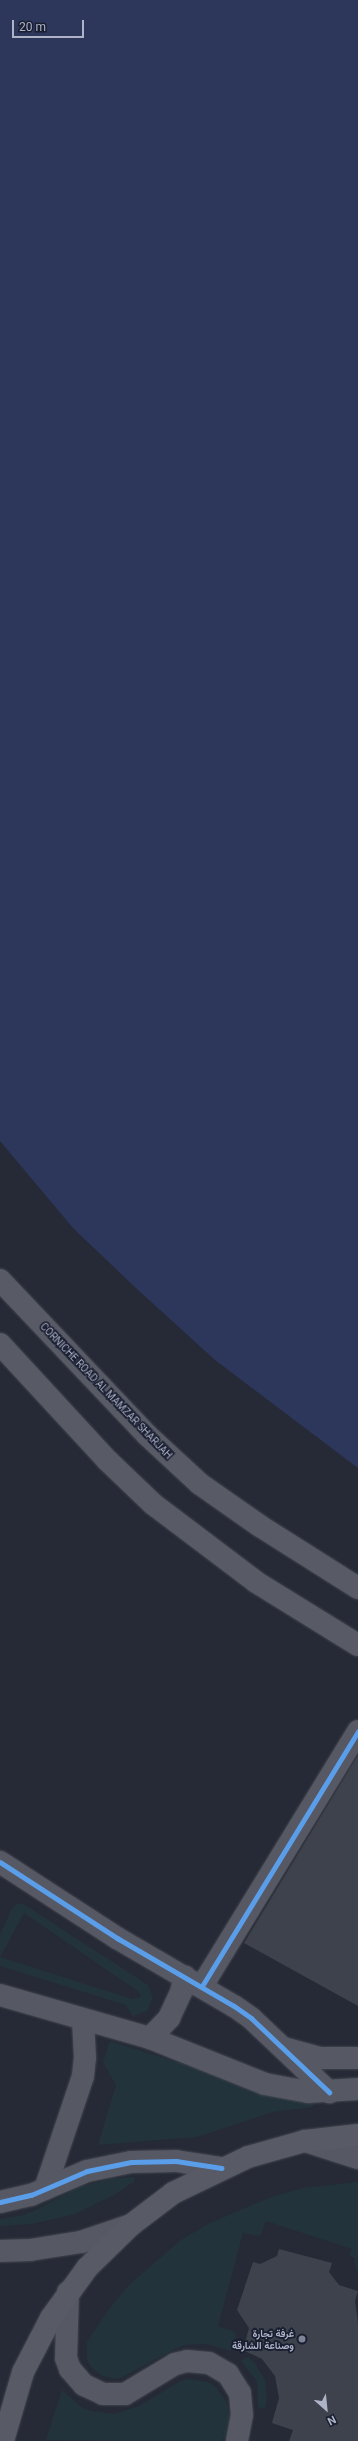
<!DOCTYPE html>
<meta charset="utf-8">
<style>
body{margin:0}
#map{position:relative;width:358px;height:2441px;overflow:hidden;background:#252a36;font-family:Roboto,Vazirmatn,sans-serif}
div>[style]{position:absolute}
.green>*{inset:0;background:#22333c}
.water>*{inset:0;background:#2d375c}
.building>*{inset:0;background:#3e424c}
.roads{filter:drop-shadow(0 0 1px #42454e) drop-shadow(0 0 1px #42454e)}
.minor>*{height:22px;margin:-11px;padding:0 11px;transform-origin:11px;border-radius:11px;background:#565864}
.major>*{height:22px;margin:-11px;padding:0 11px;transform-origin:11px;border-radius:11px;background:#585a66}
.cycleway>*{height:5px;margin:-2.5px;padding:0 2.5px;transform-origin:2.5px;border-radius:2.5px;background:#5a9eea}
.dots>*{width:11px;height:11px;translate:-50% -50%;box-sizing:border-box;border:2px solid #191e30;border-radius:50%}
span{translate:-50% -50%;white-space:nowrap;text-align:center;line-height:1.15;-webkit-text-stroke:3.5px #191e30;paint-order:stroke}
.street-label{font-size:10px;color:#aeb3c8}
.poi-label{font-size:10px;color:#aeb3c8;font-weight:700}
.right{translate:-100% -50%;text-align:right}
.north{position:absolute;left:306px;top:2389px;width:40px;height:40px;-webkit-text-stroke:3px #191e30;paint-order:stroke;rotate:153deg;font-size:11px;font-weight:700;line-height:16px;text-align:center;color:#aeb3c8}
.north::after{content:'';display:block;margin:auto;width:14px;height:18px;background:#aeb3c8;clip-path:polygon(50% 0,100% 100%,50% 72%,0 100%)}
.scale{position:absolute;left:12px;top:20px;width:72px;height:18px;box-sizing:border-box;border:2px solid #aeb3c8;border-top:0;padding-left:5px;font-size:12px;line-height:14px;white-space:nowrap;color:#aeb3c8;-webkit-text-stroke:3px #191e30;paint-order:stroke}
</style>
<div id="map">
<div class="green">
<i style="clip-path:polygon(evenodd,18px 1903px,25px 1905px,148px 1985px,153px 1998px,147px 2011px,133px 2016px,126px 2005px,0 1966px,0 1935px,12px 1908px,18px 1903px,24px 1913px,139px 1992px,141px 1997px,132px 1999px,0 1957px,24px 1913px)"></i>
<i style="clip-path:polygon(110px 2041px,259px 2088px,313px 2102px,315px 2104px,312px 2107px,273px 2112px,197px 2137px,98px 2145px,116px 2085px,103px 2062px)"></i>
<i style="clip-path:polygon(134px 2177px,135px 2181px,116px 2194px,75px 2214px,32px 2224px,0 2226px,0 2219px,20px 2216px,34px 2211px,79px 2187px,115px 2178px)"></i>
<i style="clip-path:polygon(358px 2182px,358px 2273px,354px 2262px,355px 2258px,349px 2256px,352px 2249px,266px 2221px,260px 2236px,243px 2233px,218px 2326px,235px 2332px,236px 2337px,231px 2351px,207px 2344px,183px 2345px,118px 2379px,102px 2376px,90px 2366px,87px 2358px,87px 2342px,109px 2309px,130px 2284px,181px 2240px,210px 2223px,271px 2197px,303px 2188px)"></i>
<i style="clip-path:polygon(248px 2357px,255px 2363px,265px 2380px,267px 2399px,265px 2409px,258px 2407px,257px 2381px,241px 2361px)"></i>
<i style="clip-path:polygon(188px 2379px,208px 2382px,216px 2387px,227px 2403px,229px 2415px,235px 2415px,235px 2430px,221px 2441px,46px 2440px,62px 2390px,80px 2406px,91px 2411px,115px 2414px,139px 2406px,179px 2382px)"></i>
</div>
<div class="water">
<i style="clip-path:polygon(0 0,358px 0,358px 1468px,215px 1360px,137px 1289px,73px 1228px,0 1141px)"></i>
</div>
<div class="building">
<i style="clip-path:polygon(358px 1755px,358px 2006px,244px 1943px)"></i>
<i style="clip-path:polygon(279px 2249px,332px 2263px,329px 2272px,339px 2285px,358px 2291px,355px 2301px,358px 2323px,358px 2441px,289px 2441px,293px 2430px,272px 2423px,279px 2398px,275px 2376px,262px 2359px,243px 2350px,249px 2328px,237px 2310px,253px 2262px,260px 2264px,277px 2256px)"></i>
</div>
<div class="roads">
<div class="minor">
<i style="left:0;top:1862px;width:140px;rotate:33deg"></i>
<i style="left:117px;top:1938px;width:135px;rotate:30.2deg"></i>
<i style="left:234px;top:2006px;width:21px;rotate:35deg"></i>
<i style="left:251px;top:2018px;width:108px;rotate:43.5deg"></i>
<i style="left:202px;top:1986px;width:299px;rotate:-58.5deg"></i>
<i style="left:0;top:1995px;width:156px;rotate:16deg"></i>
<i style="left:150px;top:2038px;width:124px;rotate:21.8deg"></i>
<i style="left:265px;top:2084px;width:44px;rotate:10.5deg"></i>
<i style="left:308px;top:2092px;width:50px;rotate:-3.4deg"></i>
<i style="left:150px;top:2038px;width:28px;rotate:-46deg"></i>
<i style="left:169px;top:2018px;width:29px;rotate:-65deg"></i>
<i style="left:181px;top:1992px;width:16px;rotate:-76deg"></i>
<i style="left:283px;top:2048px;width:38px;rotate:15deg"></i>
<i style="left:320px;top:2058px;width:38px"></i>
<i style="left:305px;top:2141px;width:56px;rotate:17.8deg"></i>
<i style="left:45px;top:2189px;width:119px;rotate:-71.4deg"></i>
<i style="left:83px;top:2076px;width:18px;rotate:-84deg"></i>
<i style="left:85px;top:2058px;width:38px;rotate:-93deg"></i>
<i style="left:0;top:2202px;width:32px;rotate:-13deg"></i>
<i style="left:31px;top:2195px;width:61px;rotate:-23.2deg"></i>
<i style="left:87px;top:2171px;width:45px;rotate:-11.6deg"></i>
<i style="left:131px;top:2162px;width:45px;rotate:-1.3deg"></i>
<i style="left:176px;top:2161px;width:46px;rotate:8.8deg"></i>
<i style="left:0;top:2251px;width:30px;rotate:-2deg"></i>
<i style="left:30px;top:2250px;width:52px;rotate:-8.9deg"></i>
<i style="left:81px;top:2242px;width:53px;rotate:-18.8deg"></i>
<i style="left:68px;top:2292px;width:66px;rotate:91.7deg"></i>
<i style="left:66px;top:2358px;width:12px;rotate:70deg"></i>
<i style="left:70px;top:2369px;width:21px;rotate:49deg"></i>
<i style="left:84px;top:2385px;width:21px;rotate:25deg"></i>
<i style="left:103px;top:2394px;width:22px"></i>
<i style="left:125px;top:2394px;width:58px;rotate:-31deg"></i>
<i style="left:175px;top:2364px;width:12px;rotate:-14deg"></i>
<i style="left:187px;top:2361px;width:22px;rotate:5deg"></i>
<i style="left:209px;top:2363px;width:22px;rotate:30deg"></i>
<i style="left:228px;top:2374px;width:22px;rotate:58deg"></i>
<i style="left:240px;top:2393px;width:22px;rotate:85deg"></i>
<i style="left:242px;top:2415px;width:26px;rotate:101deg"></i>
</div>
<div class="major">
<i style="left:0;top:1280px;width:214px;rotate:46.5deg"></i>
<i style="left:147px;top:1435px;width:72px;rotate:42.8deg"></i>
<i style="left:200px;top:1484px;width:73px;rotate:35deg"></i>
<i style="left:260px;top:1526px;width:116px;rotate:32.3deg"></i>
<i style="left:0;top:1344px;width:158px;rotate:47.3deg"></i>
<i style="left:107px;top:1460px;width:64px;rotate:43.7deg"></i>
<i style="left:153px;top:1504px;width:129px;rotate:37.1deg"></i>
<i style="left:256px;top:1582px;width:120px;rotate:31.7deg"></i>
<i style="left:3px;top:2441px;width:72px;rotate:-73.8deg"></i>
<i style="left:23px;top:2372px;width:61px;rotate:-62.6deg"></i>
<i style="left:51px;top:2318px;width:62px;rotate:-54.2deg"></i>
<i style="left:87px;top:2268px;width:62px;rotate:-44.3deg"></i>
<i style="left:131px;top:2225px;width:53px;rotate:-37.3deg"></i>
<i style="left:173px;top:2193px;width:83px;rotate:-25.6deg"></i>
<i style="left:248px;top:2157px;width:59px;rotate:-15.7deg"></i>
<i style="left:305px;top:2141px;width:53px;rotate:-6.5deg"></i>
</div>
</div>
<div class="cycleway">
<i style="left:0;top:1862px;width:140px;rotate:33deg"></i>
<i style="left:117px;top:1938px;width:135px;rotate:30.2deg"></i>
<i style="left:234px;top:2006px;width:21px;rotate:35deg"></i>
<i style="left:251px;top:2018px;width:108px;rotate:43.5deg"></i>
<i style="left:202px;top:1986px;width:299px;rotate:-58.5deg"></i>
<i style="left:0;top:2202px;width:32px;rotate:-13deg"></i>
<i style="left:31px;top:2195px;width:61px;rotate:-23.2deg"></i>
<i style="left:87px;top:2171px;width:45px;rotate:-11.6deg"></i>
<i style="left:131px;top:2162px;width:45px;rotate:-1.3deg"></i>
<i style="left:176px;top:2161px;width:46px;rotate:8.8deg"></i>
</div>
<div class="dots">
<i style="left:302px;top:2339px;background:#7e8395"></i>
</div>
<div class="street-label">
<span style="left:106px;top:1391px;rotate:46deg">CORNICHE ROAD AL MAMZAR SHARJAH</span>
</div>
<div class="poi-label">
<span class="right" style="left:294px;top:2339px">غرفة تجارة<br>وصناعة الشارقة</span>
</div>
<div class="north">N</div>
<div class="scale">20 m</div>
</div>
